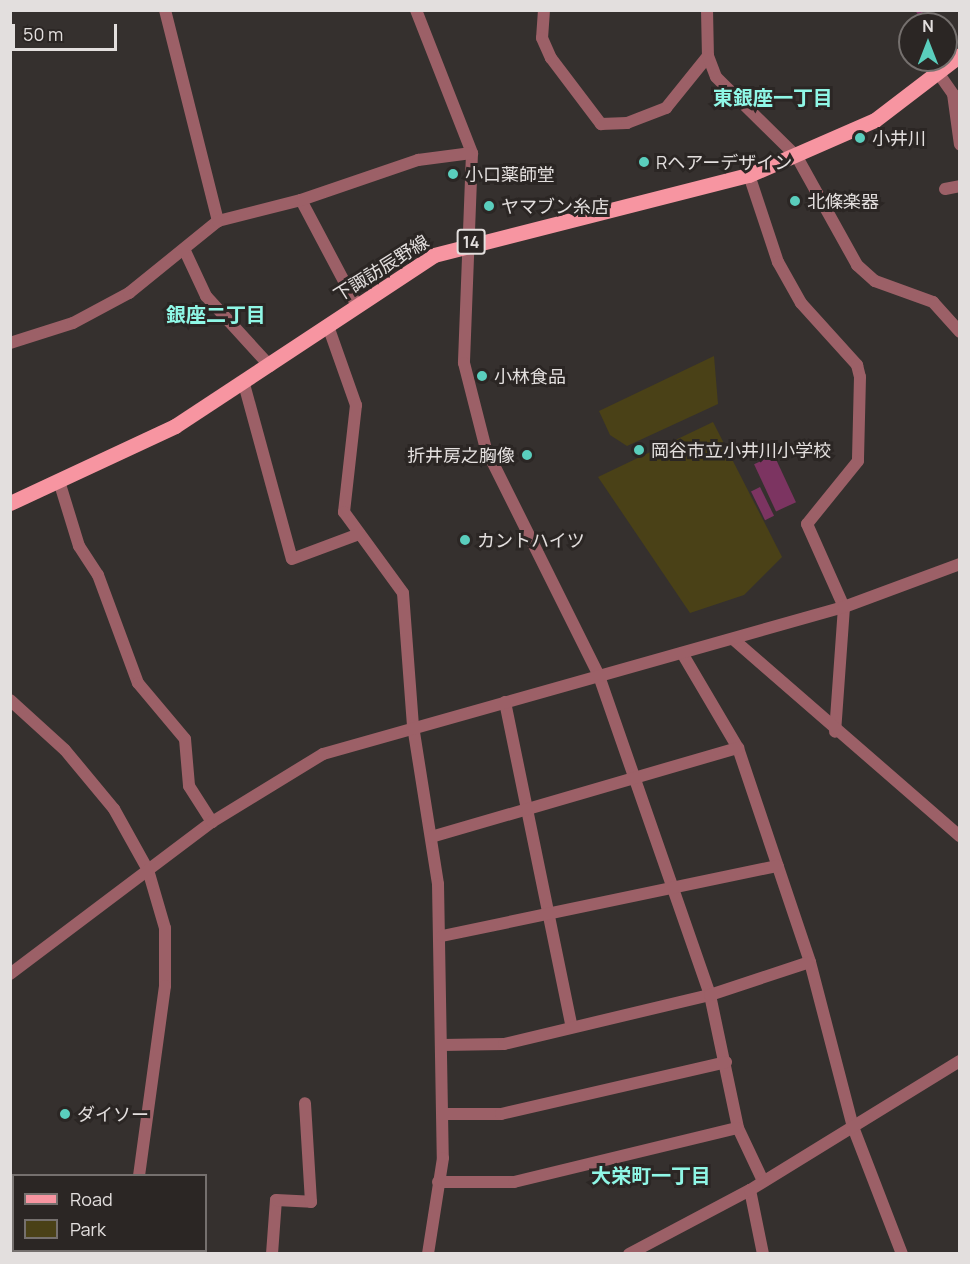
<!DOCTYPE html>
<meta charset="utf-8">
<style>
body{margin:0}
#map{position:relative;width:970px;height:1264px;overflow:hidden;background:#35302e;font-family:Manrope,"Noto Sans JP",sans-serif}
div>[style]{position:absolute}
.green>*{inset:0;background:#4a4117}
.water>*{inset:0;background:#7c3461;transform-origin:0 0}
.stream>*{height:4.5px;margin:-2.25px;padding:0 2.25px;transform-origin:2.25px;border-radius:2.25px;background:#7c3461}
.minor>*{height:12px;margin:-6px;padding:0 6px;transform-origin:6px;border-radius:6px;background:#9c6067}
.primary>*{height:15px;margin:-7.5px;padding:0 7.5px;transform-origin:7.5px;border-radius:7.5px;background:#f795a1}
.dots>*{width:16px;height:16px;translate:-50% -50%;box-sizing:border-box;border:3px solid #2b2624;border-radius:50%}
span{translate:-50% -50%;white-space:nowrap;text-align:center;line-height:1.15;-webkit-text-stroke:6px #2b2624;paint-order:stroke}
.shield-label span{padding:2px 4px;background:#2b2624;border:2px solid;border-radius:4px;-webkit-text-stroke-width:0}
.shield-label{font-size:16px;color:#e3dfde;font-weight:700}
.poi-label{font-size:18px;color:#e3dfde}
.left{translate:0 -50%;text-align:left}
.right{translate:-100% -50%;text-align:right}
.street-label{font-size:18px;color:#e3dfde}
.neighbourhood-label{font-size:20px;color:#8ff7e6;font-weight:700}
.frame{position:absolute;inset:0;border:12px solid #e3dfde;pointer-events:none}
.legend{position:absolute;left:12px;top:1174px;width:195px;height:78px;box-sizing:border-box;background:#2b2624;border:2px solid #75706e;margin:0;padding:8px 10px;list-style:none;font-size:18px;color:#e3dfde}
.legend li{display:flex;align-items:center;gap:12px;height:30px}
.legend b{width:30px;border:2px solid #75706e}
.north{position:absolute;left:898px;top:12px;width:60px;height:60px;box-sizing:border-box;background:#2b2624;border:2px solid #75706e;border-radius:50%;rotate:0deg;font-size:16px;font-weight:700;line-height:24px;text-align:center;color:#e3dfde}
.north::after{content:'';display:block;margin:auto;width:21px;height:27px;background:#5acebd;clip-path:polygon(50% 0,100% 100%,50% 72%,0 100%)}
.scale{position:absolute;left:12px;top:24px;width:105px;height:27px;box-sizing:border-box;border:3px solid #e3dfde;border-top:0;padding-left:8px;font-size:18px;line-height:21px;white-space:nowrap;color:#e3dfde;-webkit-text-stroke:4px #2b2624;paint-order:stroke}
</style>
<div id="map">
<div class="green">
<i style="clip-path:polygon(714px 356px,718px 404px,627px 446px,610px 435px,599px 411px)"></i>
<i style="clip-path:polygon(713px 422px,782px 557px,744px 595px,690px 613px,598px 477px)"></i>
</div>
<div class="water">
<i style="left:774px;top:455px;width:52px;height:22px;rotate:65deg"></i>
<i style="left:760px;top:487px;width:32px;height:10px;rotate:64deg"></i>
</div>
<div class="stream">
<i style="left:918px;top:10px;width:16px;rotate:55deg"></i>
</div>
<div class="minor">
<i style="left:165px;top:10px;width:218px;rotate:75.9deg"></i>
<i style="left:416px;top:10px;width:154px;rotate:68.6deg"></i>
<i style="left:472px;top:153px;width:210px;rotate:92.2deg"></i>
<i style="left:464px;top:363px;width:89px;rotate:75.7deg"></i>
<i style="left:486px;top:449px;width:254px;rotate:63.5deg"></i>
<i style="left:599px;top:676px;width:338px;rotate:70.8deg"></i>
<i style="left:710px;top:995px;width:136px;rotate:78.1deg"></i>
<i style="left:738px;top:1128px;width:59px;rotate:64.7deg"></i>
<i style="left:544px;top:10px;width:28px;rotate:94deg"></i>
<i style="left:542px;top:38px;width:22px;rotate:66deg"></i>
<i style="left:551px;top:58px;width:83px;rotate:52.9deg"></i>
<i style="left:601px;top:124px;width:26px;rotate:-2deg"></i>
<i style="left:627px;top:123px;width:42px;rotate:-21deg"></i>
<i style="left:666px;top:108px;width:67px;rotate:-51.1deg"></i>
<i style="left:707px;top:10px;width:46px;rotate:88.8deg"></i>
<i style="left:708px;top:56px;width:22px;rotate:69deg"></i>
<i style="left:716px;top:77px;width:114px;rotate:44.6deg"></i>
<i style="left:797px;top:157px;width:124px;rotate:60.9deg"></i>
<i style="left:857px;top:265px;width:24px;rotate:42deg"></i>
<i style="left:875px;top:281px;width:62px;rotate:19.9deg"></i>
<i style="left:933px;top:302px;width:40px;rotate:48deg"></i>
<i style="left:939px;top:74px;width:24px;rotate:55deg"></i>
<i style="left:953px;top:94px;width:51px;rotate:82.2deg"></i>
<i style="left:749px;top:175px;width:92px;rotate:71.6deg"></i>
<i style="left:778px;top:262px;width:47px;rotate:60.7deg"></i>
<i style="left:801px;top:303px;width:84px;rotate:47.9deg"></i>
<i style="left:857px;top:365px;width:12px;rotate:76deg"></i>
<i style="left:860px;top:377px;width:84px;rotate:91.4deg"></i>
<i style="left:858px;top:461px;width:81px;rotate:129deg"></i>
<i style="left:807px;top:524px;width:91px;rotate:66deg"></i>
<i style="left:844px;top:607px;width:125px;rotate:94.1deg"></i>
<i style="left:945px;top:189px;width:15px;rotate:-11deg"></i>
<i style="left:301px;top:200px;width:118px;rotate:62.1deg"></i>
<i style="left:185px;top:251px;width:50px;rotate:65deg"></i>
<i style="left:206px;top:296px;width:95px;rotate:47.6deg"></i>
<i style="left:328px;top:326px;width:84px;rotate:70.5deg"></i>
<i style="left:356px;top:405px;width:108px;rotate:96.4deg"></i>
<i style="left:344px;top:512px;width:100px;rotate:53.9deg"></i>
<i style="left:403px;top:593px;width:133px;rotate:85.7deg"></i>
<i style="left:413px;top:726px;width:160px;rotate:81deg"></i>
<i style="left:438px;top:884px;width:274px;rotate:89deg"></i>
<i style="left:443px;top:1158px;width:97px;rotate:98.9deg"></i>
<i style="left:10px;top:343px;width:66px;rotate:-17.6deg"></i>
<i style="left:73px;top:323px;width:64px;rotate:-28.2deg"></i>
<i style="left:129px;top:293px;width:114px;rotate:-39deg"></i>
<i style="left:218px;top:221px;width:86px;rotate:-14.2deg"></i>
<i style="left:301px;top:200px;width:124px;rotate:-18.9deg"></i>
<i style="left:418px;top:160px;width:54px;rotate:-7.4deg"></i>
<i style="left:244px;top:384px;width:181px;rotate:74.7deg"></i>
<i style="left:292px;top:559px;width:72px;rotate:-20.5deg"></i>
<i style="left:59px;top:481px;width:68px;rotate:72.9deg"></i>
<i style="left:79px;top:546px;width:35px;rotate:57deg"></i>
<i style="left:98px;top:575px;width:115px;rotate:69.7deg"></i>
<i style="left:138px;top:683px;width:73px;rotate:50deg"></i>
<i style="left:185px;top:739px;width:47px;rotate:85.1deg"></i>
<i style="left:189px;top:786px;width:43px;rotate:57.4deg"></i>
<i style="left:733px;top:639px;width:301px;rotate:41deg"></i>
<i style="left:682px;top:653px;width:110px;rotate:59.5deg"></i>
<i style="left:738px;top:748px;width:226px;rotate:71.4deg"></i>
<i style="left:810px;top:962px;width:171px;rotate:75.4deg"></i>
<i style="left:853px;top:1127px;width:136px;rotate:68.9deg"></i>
<i style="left:10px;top:700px;width:74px;rotate:42.3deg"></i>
<i style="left:65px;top:750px;width:77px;rotate:50.3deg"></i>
<i style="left:114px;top:809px;width:70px;rotate:60.9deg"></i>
<i style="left:148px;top:870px;width:60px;rotate:73.7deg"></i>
<i style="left:165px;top:928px;width:58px;rotate:90deg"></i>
<i style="left:165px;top:986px;width:192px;rotate:97.8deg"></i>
<i style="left:505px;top:702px;width:332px;rotate:78.4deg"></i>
<i style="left:431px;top:837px;width:320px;rotate:-16.2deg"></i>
<i style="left:442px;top:936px;width:343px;rotate:-11.8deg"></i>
<i style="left:10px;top:974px;width:253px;rotate:-37deg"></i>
<i style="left:212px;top:822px;width:130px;rotate:-31.5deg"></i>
<i style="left:323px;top:754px;width:541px;rotate:-15.76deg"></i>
<i style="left:844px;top:607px;width:124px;rotate:-20.3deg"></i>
<i style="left:442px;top:1045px;width:62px;rotate:-0.9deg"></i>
<i style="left:504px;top:1044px;width:212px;rotate:-13.4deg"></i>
<i style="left:710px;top:995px;width:105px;rotate:-18.3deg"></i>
<i style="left:443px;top:1114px;width:58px"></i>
<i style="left:501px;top:1114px;width:231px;rotate:-13deg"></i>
<i style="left:438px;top:1182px;width:76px"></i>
<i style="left:514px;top:1182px;width:230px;rotate:-13.6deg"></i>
<i style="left:750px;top:1190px;width:65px;rotate:78.5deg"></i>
<i style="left:134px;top:1250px;width:4px;rotate:76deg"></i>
<i style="left:272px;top:1254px;width:54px;rotate:-85.8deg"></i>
<i style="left:276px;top:1200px;width:35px;rotate:3deg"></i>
<i style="left:311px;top:1202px;width:99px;rotate:-93.5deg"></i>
<i style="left:629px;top:1254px;width:137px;rotate:-27.9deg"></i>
<i style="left:750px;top:1190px;width:246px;rotate:-31.6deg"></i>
</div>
<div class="primary">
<i style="left:10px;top:503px;width:182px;rotate:-25deg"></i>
<i style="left:175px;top:426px;width:310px;rotate:-33.4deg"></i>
<i style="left:434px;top:255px;width:325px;rotate:-14.3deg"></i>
<i style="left:749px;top:175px;width:137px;rotate:-23.6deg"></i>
<i style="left:875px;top:120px;width:107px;rotate:-37.4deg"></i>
</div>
<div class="dots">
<i style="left:860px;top:138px;background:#5acebd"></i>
<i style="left:644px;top:162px;background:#5acebd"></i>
<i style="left:453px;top:174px;background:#5acebd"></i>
<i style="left:795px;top:201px;background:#5acebd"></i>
<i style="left:489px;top:206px;background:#5acebd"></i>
<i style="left:482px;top:376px;background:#5acebd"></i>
<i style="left:639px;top:450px;background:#5acebd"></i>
<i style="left:527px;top:455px;background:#5acebd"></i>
<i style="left:465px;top:540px;background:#5acebd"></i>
<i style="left:65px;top:1114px;background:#5acebd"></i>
</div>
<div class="shield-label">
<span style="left:471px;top:242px">14</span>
</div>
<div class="poi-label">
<span class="left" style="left:872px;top:138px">小井川</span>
<span class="left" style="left:656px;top:162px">Rヘアーデザイン</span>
<span class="left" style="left:465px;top:174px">小口薬師堂</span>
<span class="left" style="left:807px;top:201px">北條楽器</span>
<span class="left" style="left:501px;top:206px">ヤマブン糸店</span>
<span class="left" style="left:494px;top:376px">小林食品</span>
<span class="left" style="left:651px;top:450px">岡谷市立小井川小学校</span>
<span class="right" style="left:515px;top:455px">折井房之胸像</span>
<span class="left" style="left:477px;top:540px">カントハイツ</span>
<span class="left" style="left:77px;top:1114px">ダイソー</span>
</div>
<div class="street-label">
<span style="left:381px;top:268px;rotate:-32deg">下諏訪辰野線</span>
</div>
<div class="neighbourhood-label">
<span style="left:773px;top:97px">東銀座一丁目</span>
<span style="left:216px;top:314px">銀座二丁目</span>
<span style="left:651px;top:1175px">大栄町一丁目</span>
</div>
<div class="frame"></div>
<ul class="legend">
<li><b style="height:8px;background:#f795a1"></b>Road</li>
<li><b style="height:16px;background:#4a4117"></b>Park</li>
</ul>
<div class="north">N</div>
<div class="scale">50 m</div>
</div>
